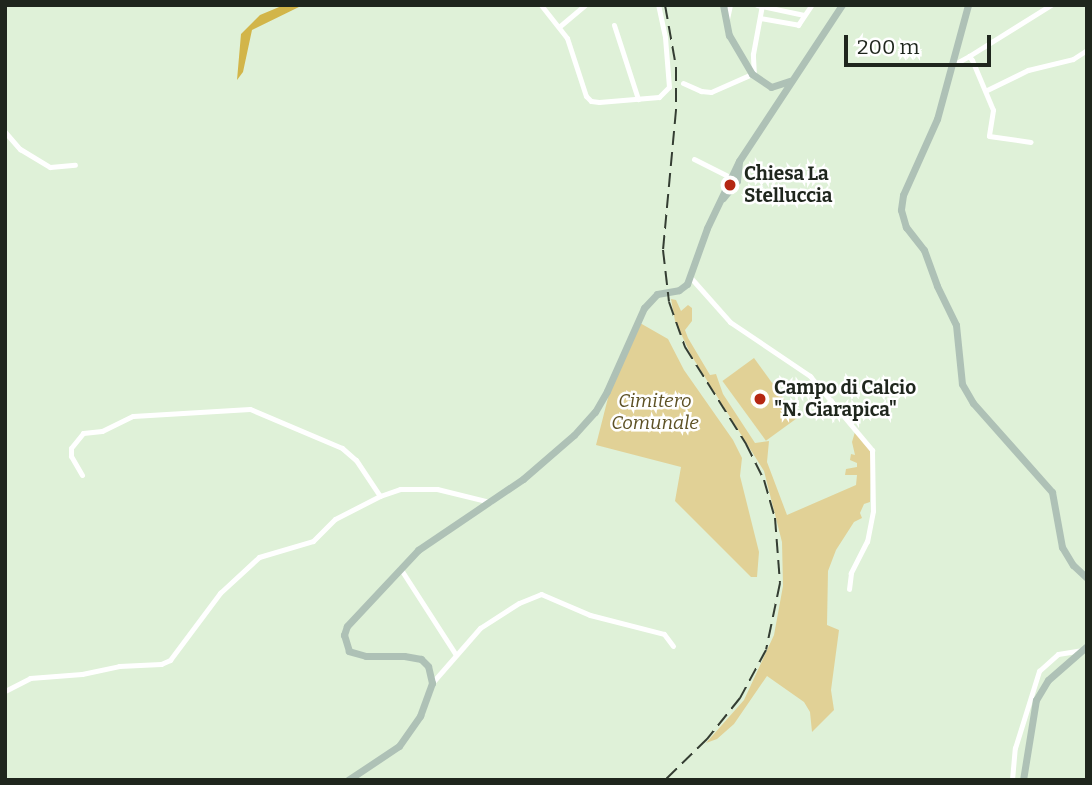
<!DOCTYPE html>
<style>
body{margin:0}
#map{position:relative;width:1092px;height:785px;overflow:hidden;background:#dff1d8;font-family:Bitter,serif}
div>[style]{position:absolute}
.green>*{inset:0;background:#e1d196;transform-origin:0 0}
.forest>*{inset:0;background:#d2b549}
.street>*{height:5px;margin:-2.5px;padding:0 2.5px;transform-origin:2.5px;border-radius:2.5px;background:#fff}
.secondary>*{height:7px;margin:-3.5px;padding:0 3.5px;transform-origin:3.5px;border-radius:3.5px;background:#aec1b6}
.rail>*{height:2px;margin-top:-1px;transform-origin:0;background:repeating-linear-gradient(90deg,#343d32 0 14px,transparent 0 21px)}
.dots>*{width:19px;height:19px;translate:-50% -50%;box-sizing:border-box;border:4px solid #fff;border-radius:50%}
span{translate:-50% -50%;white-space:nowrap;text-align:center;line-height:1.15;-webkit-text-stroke:5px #fff;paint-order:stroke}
.poi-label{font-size:19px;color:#1f261d;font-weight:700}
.left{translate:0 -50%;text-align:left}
.park-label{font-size:19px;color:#5d5125;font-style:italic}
.frame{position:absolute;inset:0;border:7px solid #1f261d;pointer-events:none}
.scale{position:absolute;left:844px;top:35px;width:147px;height:32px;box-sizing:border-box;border:4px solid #1f261d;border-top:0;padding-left:9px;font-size:21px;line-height:24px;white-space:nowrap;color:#1f261d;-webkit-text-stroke:5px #fff;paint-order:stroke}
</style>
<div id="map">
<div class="green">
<i style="clip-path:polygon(671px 299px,676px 300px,681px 311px,688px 305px,692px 308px,692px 321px,685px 330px,688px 338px,710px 375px,716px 374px,723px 394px,755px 443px,769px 441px,767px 462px,787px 515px,856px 485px,857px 475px,845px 475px,846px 469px,857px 467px,857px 463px,850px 460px,851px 454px,855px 455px,852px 442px,855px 432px,868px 445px,871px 454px,870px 502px,864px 504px,860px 513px,862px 518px,854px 522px,836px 550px,828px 571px,827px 625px,839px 630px,831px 690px,834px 710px,812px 732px,810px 712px,804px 702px,767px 676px,734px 724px,717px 739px,706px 743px,744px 700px,774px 635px,783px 586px,782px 542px,764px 471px,691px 355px,675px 321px)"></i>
<i style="clip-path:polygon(640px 323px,668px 339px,684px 370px,733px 440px,742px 458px,740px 476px,759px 552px,757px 577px,751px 577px,675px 501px,681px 467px,596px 445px,610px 390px)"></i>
<i style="left:754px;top:358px;width:74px;height:39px;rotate:54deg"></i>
</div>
<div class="forest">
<i style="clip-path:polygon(284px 5px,316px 5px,301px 6px,252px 30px,243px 72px,237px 80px,241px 34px,260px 15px)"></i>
</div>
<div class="street">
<i style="left:541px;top:5px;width:42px;rotate:51.8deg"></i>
<i style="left:567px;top:38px;width:61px;rotate:71.9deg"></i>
<i style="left:586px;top:96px;width:7px;rotate:45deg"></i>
<i style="left:591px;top:101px;width:8px;rotate:7deg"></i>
<i style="left:599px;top:102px;width:60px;rotate:-4.8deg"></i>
<i style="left:659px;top:97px;width:14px;rotate:-45deg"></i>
<i style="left:669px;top:87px;width:50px;rotate:-94.6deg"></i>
<i style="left:665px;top:37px;width:33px;rotate:-102deg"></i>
<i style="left:757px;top:5px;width:48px;rotate:12deg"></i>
<i style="left:760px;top:18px;width:39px;rotate:10deg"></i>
<i style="left:798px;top:25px;width:23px;rotate:-56deg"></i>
<i style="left:727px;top:19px;width:14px;rotate:-78deg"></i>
<i style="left:614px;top:25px;width:78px;rotate:72deg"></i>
<i style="left:560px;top:26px;width:33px;rotate:-40deg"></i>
<i style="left:969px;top:56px;width:97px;rotate:-31.9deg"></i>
<i style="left:951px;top:66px;width:21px;rotate:-29deg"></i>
<i style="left:969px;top:56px;width:5px;rotate:53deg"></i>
<i style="left:972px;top:60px;width:54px;rotate:67.2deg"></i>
<i style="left:993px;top:110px;width:26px;rotate:99deg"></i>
<i style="left:989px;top:136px;width:42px;rotate:8.1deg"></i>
<i style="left:754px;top:76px;width:22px;rotate:-93deg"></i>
<i style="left:753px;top:54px;width:50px;rotate:-79.6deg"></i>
<i style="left:683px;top:83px;width:20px;rotate:24deg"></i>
<i style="left:701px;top:91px;width:10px;rotate:6deg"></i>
<i style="left:711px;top:92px;width:45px;rotate:-23.7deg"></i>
<i style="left:987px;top:90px;width:46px;rotate:-26deg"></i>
<i style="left:1028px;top:70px;width:46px;rotate:-13.7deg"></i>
<i style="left:1073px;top:59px;width:17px;rotate:-33deg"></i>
<i style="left:5px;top:132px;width:23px;rotate:49deg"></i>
<i style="left:20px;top:149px;width:35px;rotate:31deg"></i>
<i style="left:50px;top:167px;width:25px;rotate:-5deg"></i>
<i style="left:694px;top:159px;width:40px;rotate:26.6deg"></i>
<i style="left:691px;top:278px;width:59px;rotate:48.4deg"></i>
<i style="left:730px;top:322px;width:97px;rotate:34deg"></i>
<i style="left:810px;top:376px;width:97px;rotate:50deg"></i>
<i style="left:872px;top:450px;width:61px;rotate:89.1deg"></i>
<i style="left:873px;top:511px;width:31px;rotate:101deg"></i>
<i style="left:867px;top:541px;width:36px;rotate:117deg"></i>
<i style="left:851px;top:573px;width:16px;rotate:97deg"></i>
<i style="left:82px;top:475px;width:22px;rotate:-120deg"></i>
<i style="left:71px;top:456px;width:8px;rotate:-90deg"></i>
<i style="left:71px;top:448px;width:19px;rotate:-51deg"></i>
<i style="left:83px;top:433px;width:19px;rotate:-6deg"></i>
<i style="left:102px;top:431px;width:34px;rotate:-26deg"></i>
<i style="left:133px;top:416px;width:117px;rotate:-3.4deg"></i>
<i style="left:250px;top:409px;width:100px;rotate:23deg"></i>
<i style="left:342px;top:448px;width:18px;rotate:41deg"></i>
<i style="left:356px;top:460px;width:43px;rotate:56.3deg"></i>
<i style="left:400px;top:568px;width:103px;rotate:57.2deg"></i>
<i style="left:432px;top:683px;width:73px;rotate:-48.9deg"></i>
<i style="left:480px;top:628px;width:46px;rotate:-32.7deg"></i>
<i style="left:519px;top:603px;width:24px;rotate:-22deg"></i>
<i style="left:541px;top:594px;width:53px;rotate:23.2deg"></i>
<i style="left:590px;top:615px;width:76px;rotate:14.4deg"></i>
<i style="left:664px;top:634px;width:15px;rotate:53deg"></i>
<i style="left:5px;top:691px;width:28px;rotate:-27deg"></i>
<i style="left:30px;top:678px;width:52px;rotate:-4.4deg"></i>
<i style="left:82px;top:674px;width:38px;rotate:-12deg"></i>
<i style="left:119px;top:666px;width:42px;rotate:-2.7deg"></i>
<i style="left:161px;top:664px;width:10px;rotate:-24deg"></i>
<i style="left:170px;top:660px;width:84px;rotate:-53.3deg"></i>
<i style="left:220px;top:593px;width:53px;rotate:-42.7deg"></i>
<i style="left:259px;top:557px;width:56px;rotate:-16.5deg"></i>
<i style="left:313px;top:541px;width:31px;rotate:-45deg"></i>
<i style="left:335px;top:519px;width:51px;rotate:-27.1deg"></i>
<i style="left:380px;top:496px;width:21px;rotate:-19deg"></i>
<i style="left:400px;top:489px;width:37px"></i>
<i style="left:437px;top:489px;width:55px;rotate:13.8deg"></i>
<i style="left:1012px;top:780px;width:32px;rotate:-85deg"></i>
<i style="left:1015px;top:748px;width:81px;rotate:-72.7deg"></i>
<i style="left:1039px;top:671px;width:25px;rotate:-42deg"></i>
<i style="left:1058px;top:654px;width:25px;rotate:-9deg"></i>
</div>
<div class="secondary">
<i style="left:723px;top:5px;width:31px;rotate:79deg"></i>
<i style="left:729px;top:35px;width:45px;rotate:59.5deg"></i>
<i style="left:752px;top:74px;width:23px;rotate:34deg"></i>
<i style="left:771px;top:87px;width:20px;rotate:-18deg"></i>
<i style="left:968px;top:5px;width:118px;rotate:105.2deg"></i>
<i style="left:937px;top:119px;width:83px;rotate:114.1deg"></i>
<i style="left:903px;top:195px;width:15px;rotate:98deg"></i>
<i style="left:901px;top:210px;width:18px;rotate:74deg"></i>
<i style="left:906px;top:227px;width:29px;rotate:52deg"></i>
<i style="left:924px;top:250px;width:38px;rotate:70deg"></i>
<i style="left:937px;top:286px;width:43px;rotate:64deg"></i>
<i style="left:956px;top:325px;width:59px;rotate:84.2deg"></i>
<i style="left:962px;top:384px;width:22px;rotate:60deg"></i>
<i style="left:973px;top:403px;width:119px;rotate:48.4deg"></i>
<i style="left:1052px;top:492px;width:56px;rotate:79.7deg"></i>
<i style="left:1062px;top:547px;width:21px;rotate:59deg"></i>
<i style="left:1073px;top:565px;width:19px;rotate:43deg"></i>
<i style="left:723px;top:198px;width:22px;rotate:-51deg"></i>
<i style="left:737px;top:181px;width:19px;rotate:-84deg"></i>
<i style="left:348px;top:780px;width:61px;rotate:-33.7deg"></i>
<i style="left:399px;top:746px;width:37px;rotate:-55deg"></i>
<i style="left:420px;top:716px;width:35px;rotate:-70deg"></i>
<i style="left:432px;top:683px;width:17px;rotate:-103deg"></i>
<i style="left:428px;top:666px;width:10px;rotate:-135deg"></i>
<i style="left:421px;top:659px;width:17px;rotate:-170deg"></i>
<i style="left:404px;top:656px;width:38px;rotate:180deg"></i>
<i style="left:366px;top:656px;width:18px;rotate:-164deg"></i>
<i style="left:349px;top:651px;width:17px;rotate:-107deg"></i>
<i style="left:344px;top:635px;width:9px;rotate:-72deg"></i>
<i style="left:347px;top:626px;width:104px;rotate:-46.9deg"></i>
<i style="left:418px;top:550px;width:127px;rotate:-34.1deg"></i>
<i style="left:523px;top:479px;width:67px;rotate:-40.8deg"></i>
<i style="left:574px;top:435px;width:31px;rotate:-48deg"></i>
<i style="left:595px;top:412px;width:24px;rotate:-60deg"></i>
<i style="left:607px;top:391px;width:91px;rotate:-66deg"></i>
<i style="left:644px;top:308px;width:19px;rotate:-47deg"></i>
<i style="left:657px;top:294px;width:22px;rotate:-10deg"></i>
<i style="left:679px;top:290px;width:10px;rotate:-37deg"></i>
<i style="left:687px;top:284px;width:59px;rotate:-70.3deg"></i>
<i style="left:707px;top:228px;width:74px;rotate:-64.5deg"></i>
<i style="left:739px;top:161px;width:187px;rotate:-56.6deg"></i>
<i style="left:1023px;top:780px;width:81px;rotate:-80.8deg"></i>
<i style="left:1036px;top:700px;width:23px;rotate:-59deg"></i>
<i style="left:1048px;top:680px;width:52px;rotate:-41.1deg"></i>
</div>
<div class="rail">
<i style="left:665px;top:5px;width:63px;rotate:79.9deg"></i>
<i style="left:676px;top:67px;width:43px;rotate:90deg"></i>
<i style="left:676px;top:110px;width:141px;rotate:95.3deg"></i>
<i style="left:663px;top:250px;width:52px;rotate:83.4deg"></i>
<i style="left:669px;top:302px;width:48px;rotate:70.4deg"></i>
<i style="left:685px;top:347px;width:115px;rotate:57.8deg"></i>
<i style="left:746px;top:444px;width:40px;rotate:63.4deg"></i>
<i style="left:764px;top:480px;width:40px;rotate:74deg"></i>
<i style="left:775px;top:518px;width:65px;rotate:85.6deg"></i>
<i style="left:780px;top:583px;width:68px;rotate:101.8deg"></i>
<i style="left:766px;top:650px;width:55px;rotate:118.4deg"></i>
<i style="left:740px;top:698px;width:53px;rotate:128.8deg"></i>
<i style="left:707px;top:739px;width:59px;rotate:135.7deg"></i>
</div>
<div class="dots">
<i style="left:730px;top:185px;background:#b42713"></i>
<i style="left:760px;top:399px;background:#b42713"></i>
</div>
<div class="poi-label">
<span class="left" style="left:744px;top:185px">Chiesa La<br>Stelluccia</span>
<span class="left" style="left:774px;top:399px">Campo di Calcio<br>"N. Ciarapica"</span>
</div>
<div class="park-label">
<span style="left:655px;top:412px">Cimitero<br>Comunale</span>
</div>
<div class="frame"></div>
<div class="scale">200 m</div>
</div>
